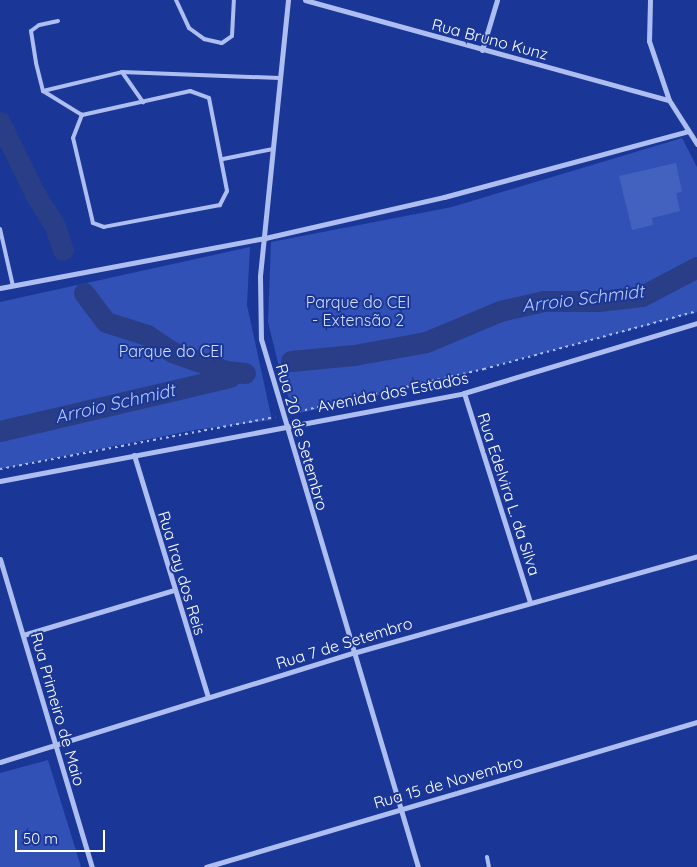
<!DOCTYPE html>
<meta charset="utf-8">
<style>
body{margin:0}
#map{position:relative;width:697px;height:867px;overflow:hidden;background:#1a3797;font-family:Quicksand,sans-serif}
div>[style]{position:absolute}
.green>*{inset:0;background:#3151b6}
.river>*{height:21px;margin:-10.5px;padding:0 10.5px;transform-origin:10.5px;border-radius:10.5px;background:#293e86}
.building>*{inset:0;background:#4361be}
.path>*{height:2px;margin-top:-1px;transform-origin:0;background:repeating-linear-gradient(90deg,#aebef0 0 2.5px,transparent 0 6.5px)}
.lane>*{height:4px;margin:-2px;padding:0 2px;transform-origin:2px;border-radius:2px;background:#aebef0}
.street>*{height:5px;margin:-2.5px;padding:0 2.5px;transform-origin:2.5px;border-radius:2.5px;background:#aebef0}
span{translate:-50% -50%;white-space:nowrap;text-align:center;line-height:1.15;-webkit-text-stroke:4px #1a3797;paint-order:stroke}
.street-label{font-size:16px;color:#fff}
.park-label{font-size:16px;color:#d5defb}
.water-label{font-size:18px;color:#bac9f7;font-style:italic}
.scale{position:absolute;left:15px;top:830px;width:90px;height:22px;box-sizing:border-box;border:2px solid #fff;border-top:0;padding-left:6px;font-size:15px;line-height:18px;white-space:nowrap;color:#fff;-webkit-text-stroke:4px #1a3797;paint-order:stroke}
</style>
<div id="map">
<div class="green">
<i style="clip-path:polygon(682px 138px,697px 167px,697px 312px,407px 389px,295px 414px,283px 383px,268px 322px,271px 242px,452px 207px)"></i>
<i style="clip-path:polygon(250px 247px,247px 305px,272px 420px,194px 430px,0 469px,0 302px)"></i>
<i style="clip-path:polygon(48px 760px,81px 867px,0 867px,0 773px)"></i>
</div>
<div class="river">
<i style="left:0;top:122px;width:80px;rotate:64.1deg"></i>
<i style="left:35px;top:194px;width:38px;rotate:58deg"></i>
<i style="left:55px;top:226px;width:25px;rotate:72deg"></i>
<i style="left:84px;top:293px;width:36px;rotate:53deg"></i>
<i style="left:106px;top:322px;width:43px;rotate:17.6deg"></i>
<i style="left:147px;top:335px;width:30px;rotate:34deg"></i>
<i style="left:172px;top:352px;width:57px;rotate:19.4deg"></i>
<i style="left:226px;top:371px;width:19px;rotate:6deg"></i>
<i style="left:291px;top:361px;width:63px;rotate:-5.4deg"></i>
<i style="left:354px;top:355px;width:73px;rotate:-10.2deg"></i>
<i style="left:426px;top:342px;width:80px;rotate:-22.7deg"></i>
<i style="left:500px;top:311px;width:45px;rotate:-12.8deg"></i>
<i style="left:544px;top:301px;width:55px"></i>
<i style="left:599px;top:301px;width:43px;rotate:-6.6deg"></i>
<i style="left:642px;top:296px;width:62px;rotate:-27.8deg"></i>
<i style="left:0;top:431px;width:236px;rotate:-13.2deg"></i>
</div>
<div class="building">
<i style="clip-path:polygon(676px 163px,682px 192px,676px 193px,680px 211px,652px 218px,653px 225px,632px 230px,619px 176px)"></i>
</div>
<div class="path">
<i style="left:292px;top:413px;width:197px;rotate:-12.9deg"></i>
<i style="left:484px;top:369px;width:221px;rotate:-15.2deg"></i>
<i style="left:0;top:469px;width:280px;rotate:-10.7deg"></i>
</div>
<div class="lane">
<i style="left:176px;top:0;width:31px;rotate:65deg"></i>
<i style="left:189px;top:28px;width:19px;rotate:36deg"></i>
<i style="left:204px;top:39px;width:18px;rotate:13deg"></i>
<i style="left:222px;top:43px;width:12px;rotate:-35deg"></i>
<i style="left:232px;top:36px;width:36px;rotate:-87deg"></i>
<i style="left:58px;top:21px;width:19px;rotate:168deg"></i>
<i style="left:39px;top:25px;width:10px;rotate:143deg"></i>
<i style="left:31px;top:31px;width:32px;rotate:81deg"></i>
<i style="left:36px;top:63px;width:29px;rotate:76deg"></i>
<i style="left:43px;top:91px;width:46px;rotate:31.6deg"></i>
<i style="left:122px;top:72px;width:37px;rotate:55deg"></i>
<i style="left:43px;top:91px;width:81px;rotate:-13.5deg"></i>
<i style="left:122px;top:72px;width:158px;rotate:2.2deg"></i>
<i style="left:190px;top:91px;width:20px;rotate:20deg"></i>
<i style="left:209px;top:98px;width:95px;rotate:79deg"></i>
<i style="left:227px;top:191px;width:16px;rotate:117deg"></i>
<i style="left:220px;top:205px;width:118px;rotate:169.3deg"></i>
<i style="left:104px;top:227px;width:12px;rotate:-160deg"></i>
<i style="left:93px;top:223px;width:87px;rotate:-103.2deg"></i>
<i style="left:73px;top:138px;width:25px;rotate:-69deg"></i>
<i style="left:82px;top:115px;width:111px;rotate:-12.5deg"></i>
<i style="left:223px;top:159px;width:51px;rotate:-11.3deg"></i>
<i style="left:0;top:229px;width:58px;rotate:77.2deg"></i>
<i style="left:487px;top:857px;width:10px;rotate:79deg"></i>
</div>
<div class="street">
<i style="left:288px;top:0;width:278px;rotate:95.8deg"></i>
<i style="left:260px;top:277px;width:62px;rotate:89.1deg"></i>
<i style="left:261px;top:339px;width:551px;rotate:73.44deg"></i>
<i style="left:305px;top:0;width:377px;rotate:15.4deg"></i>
<i style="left:650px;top:0;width:41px;rotate:91.4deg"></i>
<i style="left:649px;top:41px;width:62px;rotate:71.3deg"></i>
<i style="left:669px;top:100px;width:52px;rotate:57.5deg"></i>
<i style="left:482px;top:50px;width:52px;rotate:-73.3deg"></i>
<i style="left:0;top:288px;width:270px;rotate:-10.7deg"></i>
<i style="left:265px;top:238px;width:184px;rotate:-12.9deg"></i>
<i style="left:444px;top:197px;width:253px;rotate:-15.1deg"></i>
<i style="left:464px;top:393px;width:219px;rotate:72.5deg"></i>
<i style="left:134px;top:455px;width:253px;rotate:73deg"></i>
<i style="left:0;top:481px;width:472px;rotate:-10.7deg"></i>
<i style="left:464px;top:393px;width:243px;rotate:-16.7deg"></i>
<i style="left:0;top:559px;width:321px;rotate:73.4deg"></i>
<i style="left:23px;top:635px;width:158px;rotate:-16.6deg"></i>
<i style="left:0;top:762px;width:369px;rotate:-17.2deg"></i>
<i style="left:353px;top:653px;width:357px;rotate:-15.7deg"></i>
<i style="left:206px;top:867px;width:512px;rotate:-16.45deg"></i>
</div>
<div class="street-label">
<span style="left:490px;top:39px;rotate:15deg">Rua Bruno Kunz</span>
<span style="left:393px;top:392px;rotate:-11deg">Avenida dos Estados</span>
<span style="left:302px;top:437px;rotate:74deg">Rua 20 de Setembro</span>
<span style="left:509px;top:494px;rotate:72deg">Rua Edelvira L. da Silva</span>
<span style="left:182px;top:573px;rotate:73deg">Rua Iray dos Reis</span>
<span style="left:344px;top:643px;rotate:-17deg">Rua 7 de Setembro</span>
<span style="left:58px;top:709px;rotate:74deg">Rua Primeiro de Maio</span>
<span style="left:448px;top:782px;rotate:-16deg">Rua 15 de Novembro</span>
</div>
<div class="park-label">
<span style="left:358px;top:311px">Parque do CEI<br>- Extensão 2</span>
<span style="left:171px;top:351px">Parque do CEI</span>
</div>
<div class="water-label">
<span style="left:583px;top:299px;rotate:-7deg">Arroio Schmidt</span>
<span style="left:115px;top:404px;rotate:-13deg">Arroio Schmidt</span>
</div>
<div class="scale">50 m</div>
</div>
